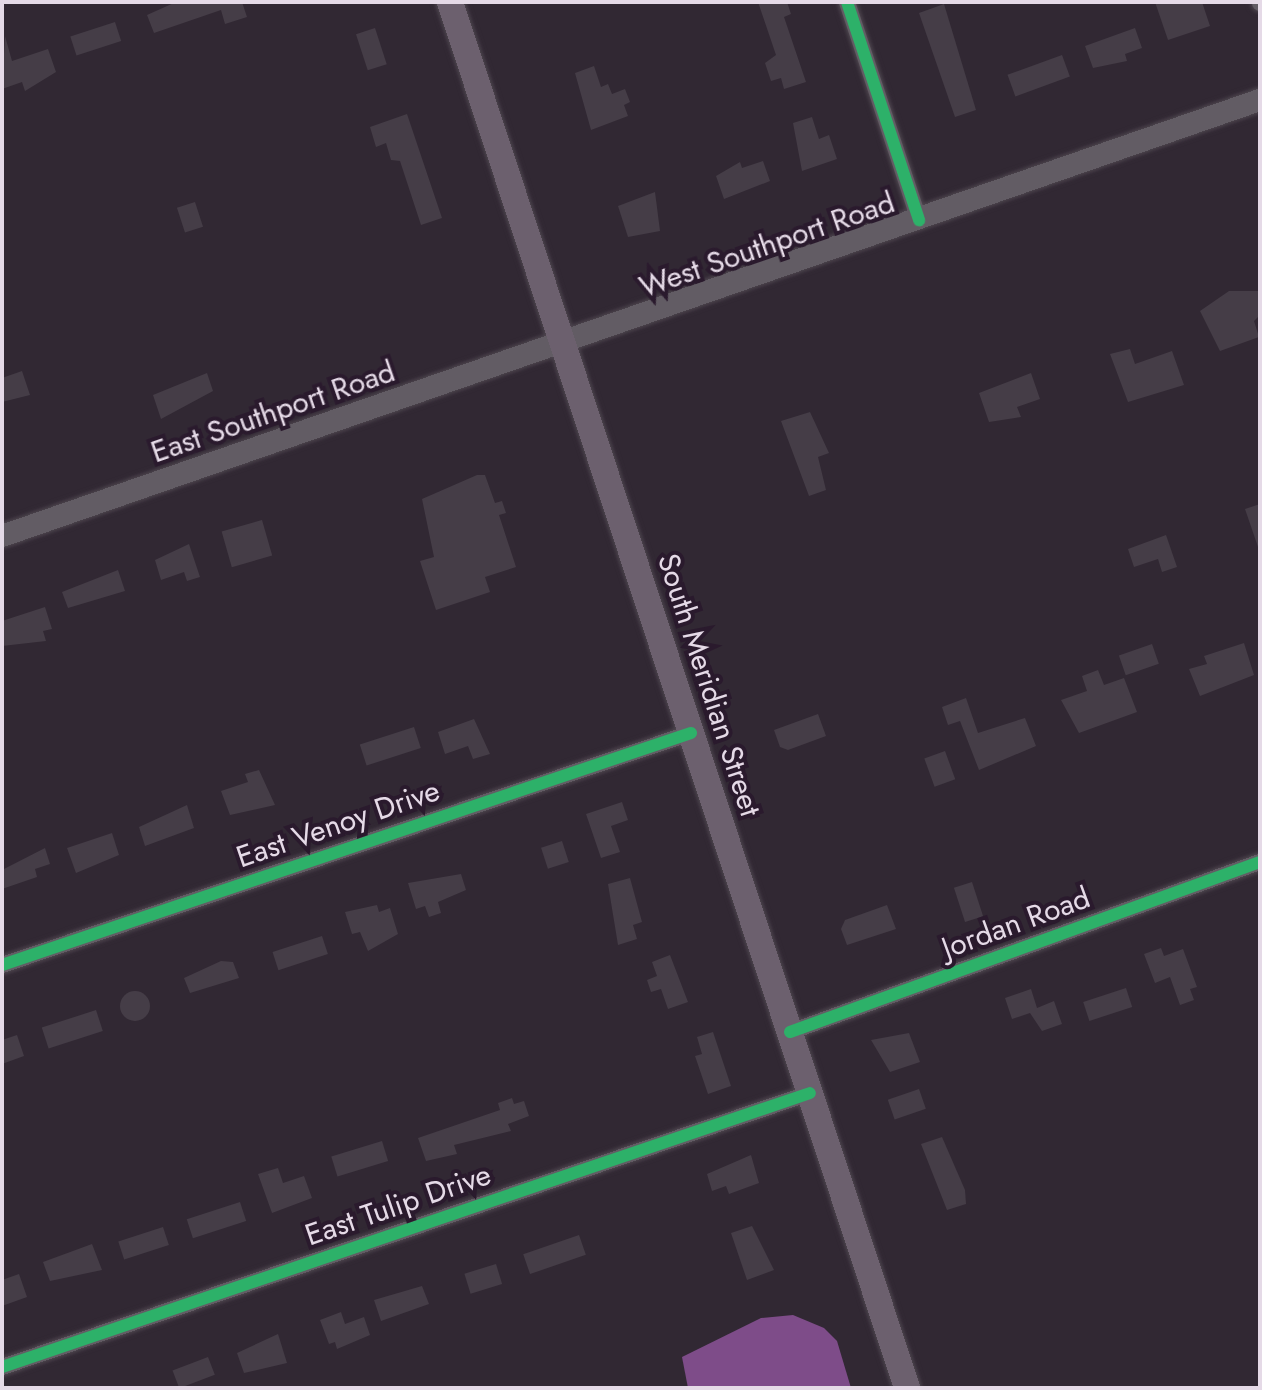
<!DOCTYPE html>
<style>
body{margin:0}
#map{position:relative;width:1262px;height:1390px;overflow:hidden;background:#312833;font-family:Jost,sans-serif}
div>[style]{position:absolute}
.water>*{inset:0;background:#7e4c89}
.building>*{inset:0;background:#453d47;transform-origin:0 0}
.round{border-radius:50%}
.roads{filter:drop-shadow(0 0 2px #4e464f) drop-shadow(0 0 2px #4e464f)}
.street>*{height:16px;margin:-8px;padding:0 8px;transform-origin:8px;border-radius:8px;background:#625c64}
.secondary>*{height:22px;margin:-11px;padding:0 11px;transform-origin:11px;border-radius:11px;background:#625c64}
.primary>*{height:26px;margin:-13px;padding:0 13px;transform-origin:13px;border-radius:13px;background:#6c606e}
.cycleway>*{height:12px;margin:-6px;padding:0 6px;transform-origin:6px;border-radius:6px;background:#2db169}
span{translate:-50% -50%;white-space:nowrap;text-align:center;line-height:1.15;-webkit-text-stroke:8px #2a1a2d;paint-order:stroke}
.street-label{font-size:30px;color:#e5dae7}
.frame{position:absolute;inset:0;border:4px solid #e5dae7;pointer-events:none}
</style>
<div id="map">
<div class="water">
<i style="clip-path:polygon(793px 1315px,824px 1328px,837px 1341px,851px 1388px,688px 1388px,682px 1357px,761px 1318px)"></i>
</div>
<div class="building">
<i style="clip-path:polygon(176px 2px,242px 2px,247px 17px,225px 24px,221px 10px,154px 33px,147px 15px)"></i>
<i style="clip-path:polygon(758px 2px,787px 2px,791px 14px,784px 17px,806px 82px,784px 89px,781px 78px,771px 81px,765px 63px,776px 55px)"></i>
<i style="clip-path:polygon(1155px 2px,1202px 2px,1210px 26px,1168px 40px)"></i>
<i style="clip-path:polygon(944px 4px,976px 110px,955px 117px,919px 13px)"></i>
<i style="left:115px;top:22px;width:20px;height:47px;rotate:72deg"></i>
<i style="left:375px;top:28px;width:38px;height:20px;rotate:72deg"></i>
<i style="clip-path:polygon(1135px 28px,1142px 48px,1125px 54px,1127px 61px,1093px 68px,1085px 46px)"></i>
<i style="clip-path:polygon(5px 36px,12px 61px,48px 49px,56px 72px,25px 91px,22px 82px,2px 89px)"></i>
<i style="left:1062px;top:55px;width:23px;height:58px;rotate:70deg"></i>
<i style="clip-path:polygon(594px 66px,601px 87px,608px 84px,612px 94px,625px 89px,630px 102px,624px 105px,628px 116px,591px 130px,575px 73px)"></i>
<i style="clip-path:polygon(407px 114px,442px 218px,421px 225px,400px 161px,391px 160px,386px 143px,376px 147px,370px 127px)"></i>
<i style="clip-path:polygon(812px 117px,819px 139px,829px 135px,837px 159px,802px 171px,793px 123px)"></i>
<i style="clip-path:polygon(763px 161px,770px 181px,724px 199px,716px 176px,740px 162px,742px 168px)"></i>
<i style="clip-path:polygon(655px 192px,660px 231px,628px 237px,618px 206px)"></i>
<i style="left:195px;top:202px;width:26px;height:19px;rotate:72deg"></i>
<i style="clip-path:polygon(1229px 291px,1260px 291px,1260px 315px,1254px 321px,1259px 337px,1220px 351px,1200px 311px)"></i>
<i style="clip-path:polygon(1130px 349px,1135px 364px,1172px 351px,1184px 385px,1128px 402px,1110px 354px)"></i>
<i style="clip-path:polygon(22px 371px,30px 395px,2px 402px,2px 378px)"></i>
<i style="clip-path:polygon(207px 373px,213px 391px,161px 419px,153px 395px)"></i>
<i style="clip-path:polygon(1031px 373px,1040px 399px,1017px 407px,1021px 417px,989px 422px,979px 393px)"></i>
<i style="clip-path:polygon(810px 412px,829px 453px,818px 457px,826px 490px,809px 496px,781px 421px)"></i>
<i style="clip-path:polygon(477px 475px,485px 475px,495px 503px,502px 501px,506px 513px,499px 515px,516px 567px,485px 577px,490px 592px,436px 610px,420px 561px,434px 557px,422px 499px)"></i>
<i style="clip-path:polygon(1260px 504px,1260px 547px,1258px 547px,1245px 509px)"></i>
<i style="left:262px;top:520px;width:37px;height:42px;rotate:74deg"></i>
<i style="clip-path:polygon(1166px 535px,1177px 567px,1162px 572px,1158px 559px,1134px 567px,1128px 549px)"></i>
<i style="clip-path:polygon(189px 544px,200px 577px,187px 581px,184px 572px,161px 580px,155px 560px)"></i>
<i style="clip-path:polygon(118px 570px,125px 591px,68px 608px,62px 592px)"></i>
<i style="clip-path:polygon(45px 607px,52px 629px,43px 631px,46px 641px,2px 646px,2px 621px)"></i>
<i style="clip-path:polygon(1244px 643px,1254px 675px,1200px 696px,1189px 669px,1207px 664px,1204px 656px)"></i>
<i style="left:1152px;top:644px;width:21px;height:35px;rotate:71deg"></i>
<i style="clip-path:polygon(1098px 670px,1104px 685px,1124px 678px,1137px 712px,1079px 733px,1061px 700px,1087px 691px,1082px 676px)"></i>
<i style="clip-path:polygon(966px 698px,978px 733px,1025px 718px,1036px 746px,979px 770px,960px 721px,948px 725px,942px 707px)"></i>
<i style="clip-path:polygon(818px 714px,826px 736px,788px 750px,780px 747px,774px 730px)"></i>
<i style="clip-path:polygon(474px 719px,490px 754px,473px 759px,468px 746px,445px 754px,438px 732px)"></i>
<i style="left:414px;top:727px;width:22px;height:57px;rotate:72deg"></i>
<i style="left:945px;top:751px;width:30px;height:22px;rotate:70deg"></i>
<i style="clip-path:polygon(259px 770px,275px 805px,230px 815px,221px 791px,248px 782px,245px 774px)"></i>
<i style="clip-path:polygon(622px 802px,628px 820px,611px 826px,620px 852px,601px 858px,586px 814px)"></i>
<i style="clip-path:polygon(187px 805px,194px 828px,145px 846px,139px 827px)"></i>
<i style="clip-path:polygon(112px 833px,119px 855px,76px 873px,67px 848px)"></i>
<i style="left:562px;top:841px;width:22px;height:22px;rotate:72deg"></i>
<i style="clip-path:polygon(45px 848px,50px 864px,35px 869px,37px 877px,2px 889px,2px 870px)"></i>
<i style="clip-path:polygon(461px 874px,466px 890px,438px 902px,441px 913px,429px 917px,425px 906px,416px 909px,408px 883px)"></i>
<i style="clip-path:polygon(630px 878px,642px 922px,633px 925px,637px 939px,618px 945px,608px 884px)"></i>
<i style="left:972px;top:882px;width:36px;height:19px;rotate:72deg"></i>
<i style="clip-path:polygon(377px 905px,379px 912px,390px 908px,398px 934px,368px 951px,360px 932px,352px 934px,345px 912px)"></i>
<i style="clip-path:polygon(887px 905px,896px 929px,847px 945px,841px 929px,845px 920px)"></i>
<i style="left:322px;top:936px;width:19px;height:52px;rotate:72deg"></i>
<i style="clip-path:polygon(1161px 948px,1164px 956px,1183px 949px,1197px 987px,1190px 989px,1194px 1000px,1180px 1005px,1170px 977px,1155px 983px,1144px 954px)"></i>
<i style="clip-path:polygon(670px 955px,688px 1002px,668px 1009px,661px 989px,651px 992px,647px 980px,657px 976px,652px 962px)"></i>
<i style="clip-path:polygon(221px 961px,233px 962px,239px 978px,190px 993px,184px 978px)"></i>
<i style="left:1126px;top:988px;width:20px;height:45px;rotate:72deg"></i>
<i style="clip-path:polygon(1031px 989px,1037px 1008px,1054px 1001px,1062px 1024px,1042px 1031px,1030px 1013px,1012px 1019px,1005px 998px)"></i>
<i class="round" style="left:120px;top:991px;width:30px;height:30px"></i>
<i style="left:96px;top:1010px;width:22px;height:57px;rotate:72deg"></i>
<i style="clip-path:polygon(713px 1032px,731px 1086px,708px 1094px,695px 1056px,702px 1054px,697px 1037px)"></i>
<i style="clip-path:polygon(909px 1033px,920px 1062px,890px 1072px,871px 1040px)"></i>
<i style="clip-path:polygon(17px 1035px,24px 1056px,2px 1064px,2px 1040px)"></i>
<i style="left:919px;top:1089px;width:21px;height:33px;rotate:71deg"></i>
<i style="clip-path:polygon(512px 1098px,514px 1104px,524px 1101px,529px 1116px,508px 1124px,511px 1131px,454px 1145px,457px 1154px,426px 1161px,418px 1138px,500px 1110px,498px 1103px)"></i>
<i style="clip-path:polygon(942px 1137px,965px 1190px,966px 1204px,947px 1210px,921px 1144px)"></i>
<i style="left:382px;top:1141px;width:21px;height:53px;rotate:73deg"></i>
<i style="clip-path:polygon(751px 1155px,759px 1183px,729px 1194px,726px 1186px,712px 1191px,707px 1174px)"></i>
<i style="clip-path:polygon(278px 1168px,283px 1183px,304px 1176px,312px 1198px,272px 1213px,258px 1174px)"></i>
<i style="left:240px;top:1202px;width:20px;height:56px;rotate:72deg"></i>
<i style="clip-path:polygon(752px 1226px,774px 1270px,747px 1280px,731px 1233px)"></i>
<i style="left:163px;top:1227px;width:19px;height:47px;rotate:72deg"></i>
<i style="left:579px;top:1235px;width:21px;height:59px;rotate:71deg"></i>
<i style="clip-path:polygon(92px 1244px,102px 1270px,50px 1281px,43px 1262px)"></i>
<i style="left:496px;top:1264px;width:21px;height:33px;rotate:73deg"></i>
<i style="clip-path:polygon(19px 1274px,27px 1297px,2px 1306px,2px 1280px)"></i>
<i style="clip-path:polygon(422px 1286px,429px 1304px,381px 1321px,374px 1300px)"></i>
<i style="clip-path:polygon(341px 1312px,345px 1324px,364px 1317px,370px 1335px,337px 1349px,335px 1342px,329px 1344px,320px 1320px)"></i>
<i style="clip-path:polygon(278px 1334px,287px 1363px,244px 1373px,237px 1353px)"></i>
<i style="left:208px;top:1357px;width:19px;height:38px;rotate:69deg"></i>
</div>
<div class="roads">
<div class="street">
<i style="left:847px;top:2px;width:230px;rotate:71.7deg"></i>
<i style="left:1260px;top:2px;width:1px;rotate:90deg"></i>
<i style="left:2px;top:965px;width:727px;rotate:-18.61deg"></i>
<i style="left:790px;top:1032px;width:500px;rotate:-19.9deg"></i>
<i style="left:2px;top:1367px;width:853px;rotate:-18.73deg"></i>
</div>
<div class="secondary">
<i style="left:2px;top:536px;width:1331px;rotate:-19.12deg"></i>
</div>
<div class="primary">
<i style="left:450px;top:2px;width:1459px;rotate:71.75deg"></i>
</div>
</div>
<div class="cycleway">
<i style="left:847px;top:2px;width:230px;rotate:71.7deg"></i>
<i style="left:2px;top:965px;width:727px;rotate:-18.61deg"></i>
<i style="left:790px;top:1032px;width:500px;rotate:-19.9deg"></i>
<i style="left:2px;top:1367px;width:853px;rotate:-18.73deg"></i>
</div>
<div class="street-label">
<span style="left:767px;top:245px;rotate:-19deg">West Southport Road</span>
<span style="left:273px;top:412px;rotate:-19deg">East Southport Road</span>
<span style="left:709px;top:685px;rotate:72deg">South Meridian Street</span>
<span style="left:338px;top:824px;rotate:-19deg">East Venoy Drive</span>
<span style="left:1016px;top:923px;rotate:-20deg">Jordan Road</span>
<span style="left:398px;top:1205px;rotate:-19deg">East Tulip Drive</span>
</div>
<div class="frame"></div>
</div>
